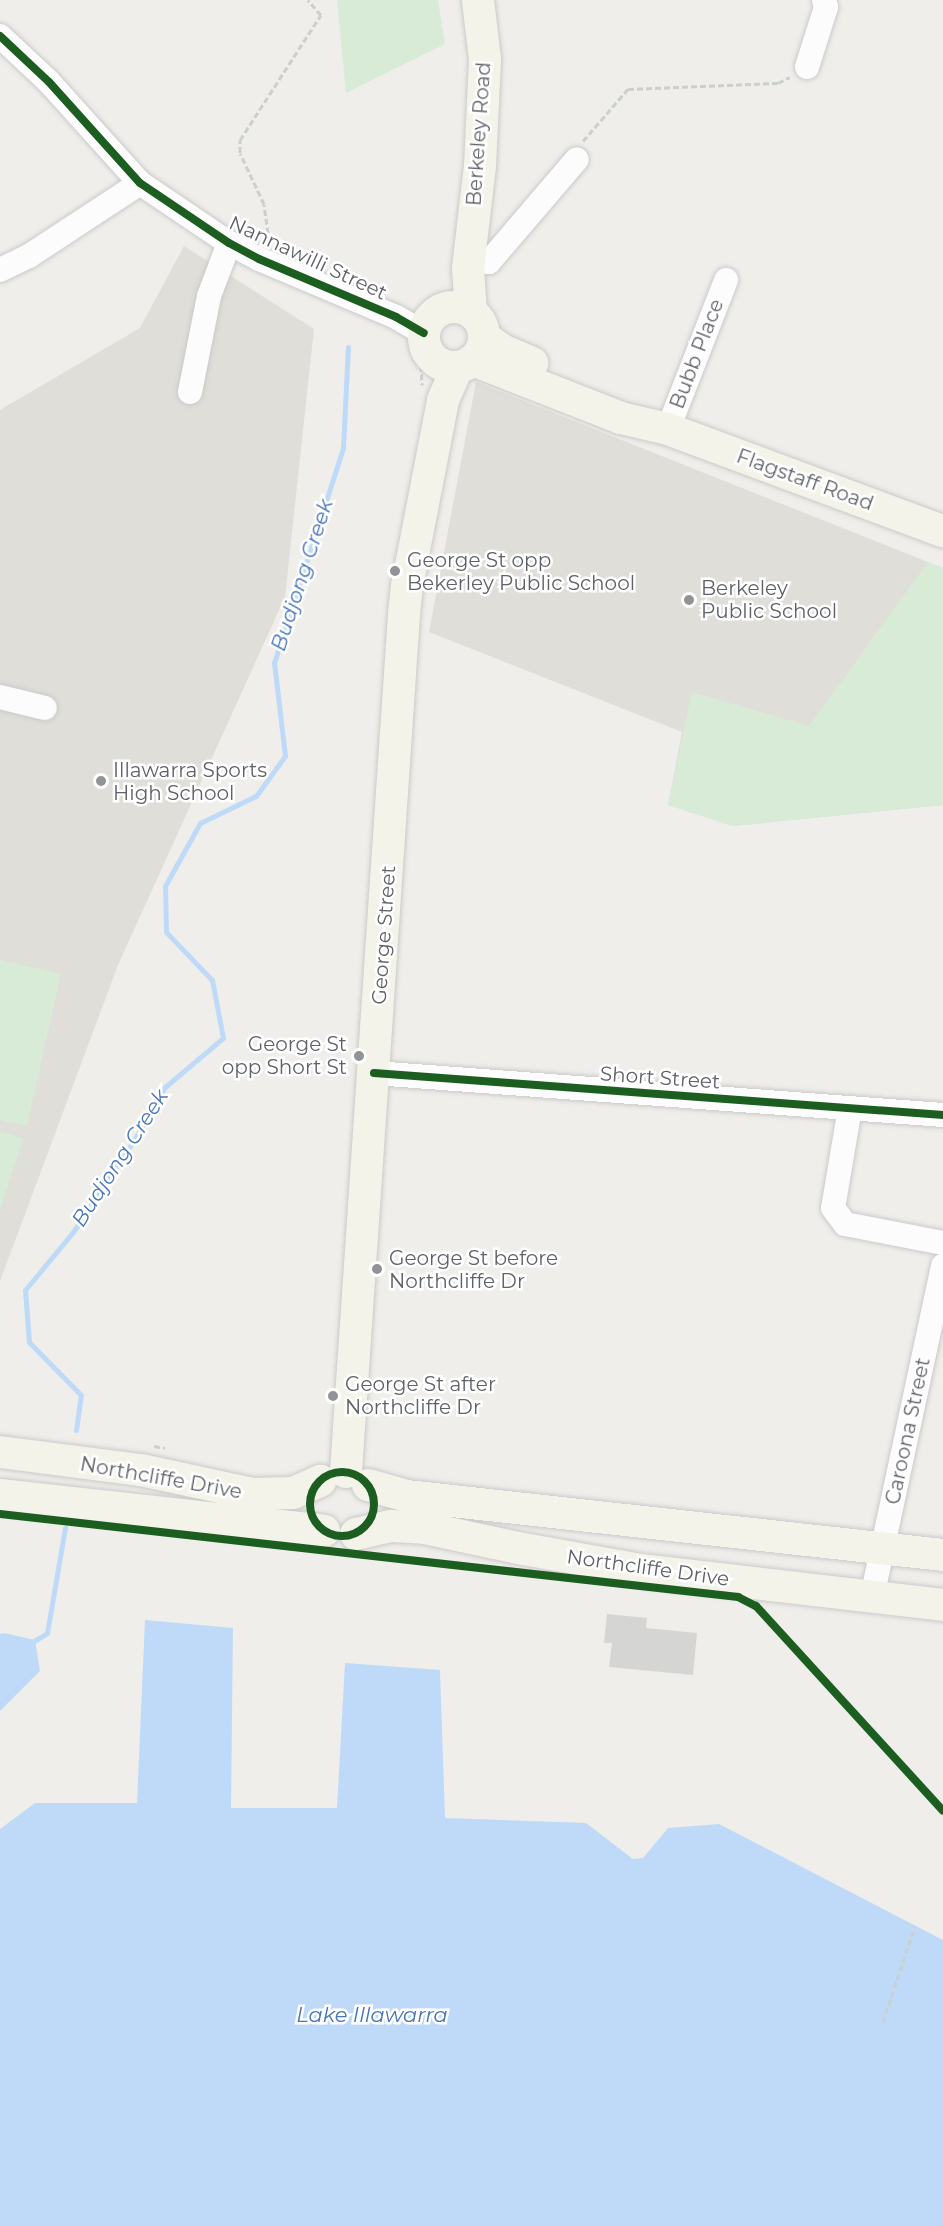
<!DOCTYPE html>
<style>
body{margin:0}
#map{position:relative;width:943px;height:2226px;overflow:hidden;background:#efeeea;font-family:Montserrat,sans-serif}
div>[style]{position:absolute}
.education>*{inset:0;background:#dfded8}
.green>*{inset:0;background:#d8ebd7}
.water>*{inset:0;background:#bfdaf9}
.stream>*{height:5px;margin:-2.5px;padding:0 2.5px;transform-origin:2.5px;border-radius:2.5px;background:#bfdaf9}
.building>*{inset:0;background:#d5d5d3}
.path>*{height:3px;margin-top:-1.5px;transform-origin:0;background:repeating-linear-gradient(90deg,#cbcfcd 0 6px,transparent 0 9px)}
.roads{filter:drop-shadow(0 0 2px #cbcacb) drop-shadow(0 0 2px #cbcacb)}
.minor>*{height:24px;margin:-12px;padding:0 12px;transform-origin:12px;border-radius:12px;background:#fdfcfc}
.major>*{height:32px;margin:-16px;padding:0 16px;transform-origin:16px;border-radius:16px;background:#f4f3e9}
.major>.ring{margin:-16px;padding:0;box-sizing:content-box;background:none;border:32px solid #f4f3e9;border-radius:50%}
.cycleway>*{height:8px;margin:-4px;padding:0 4px;transform-origin:4px;border-radius:4px;background:#1b5e20}
.cycleway>.ring{margin:-4px;padding:0;box-sizing:content-box;background:none;border:8px solid #1b5e20;border-radius:50%}
.dots>*{width:16px;height:16px;translate:-50% -50%;box-sizing:border-box;border:3px solid #fff;border-radius:50%}
span{translate:-50% -50%;white-space:nowrap;text-align:center;line-height:1.15;-webkit-text-stroke:5px #fff;paint-order:stroke}
.street-label{font-size:20px;color:#5f6268}
.poi-label{font-size:20px;color:#5f6268}
.left{translate:0 -50%;text-align:left}
.right{translate:-100% -50%;text-align:right}
.water-label{font-size:21px;color:#4776bb;font-style:italic}
</style>
<div id="map">
<div class="education">
<i style="clip-path:polygon(184px 246px,314px 329px,285px 597px,118px 965px,0 1281px,0 410px,140px 328px)"></i>
<i style="clip-path:polygon(476px 382px,943px 568px,943px 805px,733px 826px,668px 805px,682px 732px,429px 632px)"></i>
</div>
<div class="green">
<i style="clip-path:polygon(337px 0,438px 0,445px 44px,346px 93px)"></i>
<i style="clip-path:polygon(928px 562px,943px 568px,943px 805px,733px 826px,668px 805px,692px 692px,809px 726px)"></i>
<i style="clip-path:polygon(0 960px,61px 974px,27px 1126px,0 1120px)"></i>
<i style="clip-path:polygon(0 1132px,23px 1138px,0 1210px)"></i>
</div>
<div class="water">
<i style="clip-path:polygon(145px 1620px,233px 1628px,231px 1808px,337px 1808px,345px 1663px,440px 1670px,445px 1818px,586px 1823px,633px 1859px,643px 1858px,668px 1828px,719px 1824px,943px 1940px,943px 2226px,0 2226px,0 1829px,35px 1803px,137px 1803px)"></i>
<i style="clip-path:polygon(4px 1633px,35px 1640px,40px 1671px,0 1711px,0 1634px)"></i>
</div>
<div class="stream">
<i style="left:76px;top:1430px;width:35px;rotate:-82deg"></i>
<i style="left:81px;top:1395px;width:74px;rotate:-134.5deg"></i>
<i style="left:29px;top:1342px;width:52px;rotate:-94.4deg"></i>
<i style="left:25px;top:1290px;width:75px;rotate:-50.4deg"></i>
<i style="left:73px;top:1232px;width:110px;rotate:-56.5deg"></i>
<i style="left:134px;top:1140px;width:61px;rotate:-59.7deg"></i>
<i style="left:165px;top:1087px;width:76px;rotate:-40.2deg"></i>
<i style="left:223px;top:1038px;width:59px;rotate:-100.7deg"></i>
<i style="left:212px;top:980px;width:66px;rotate:-133.8deg"></i>
<i style="left:166px;top:932px;width:46px;rotate:-91.2deg"></i>
<i style="left:165px;top:886px;width:72px;rotate:-60.9deg"></i>
<i style="left:200px;top:823px;width:62px;rotate:-25.7deg"></i>
<i style="left:256px;top:796px;width:49px;rotate:-54.1deg"></i>
<i style="left:285px;top:756px;width:94px;rotate:-96.7deg"></i>
<i style="left:274px;top:663px;width:226px;rotate:-72.2deg"></i>
<i style="left:343px;top:448px;width:101px;rotate:-87.2deg"></i>
<i style="left:29px;top:1644px;width:21px;rotate:-31deg"></i>
<i style="left:47px;top:1633px;width:107px;rotate:-80.3deg"></i>
</div>
<div class="building">
<i style="clip-path:polygon(607px 1614px,647px 1618px,646px 1628px,697px 1633px,693px 1675px,609px 1667px,612px 1643px,604px 1643px)"></i>
</div>
<div class="path">
<i style="left:583px;top:141px;width:69px;rotate:-49.1deg"></i>
<i style="left:628px;top:89px;width:150px;rotate:-2.3deg"></i>
<i style="left:778px;top:83px;width:13px;rotate:-27deg"></i>
<i style="left:266px;top:240px;width:7px;rotate:-74deg"></i>
<i style="left:268px;top:233px;width:29px;rotate:-98deg"></i>
<i style="left:264px;top:204px;width:56px;rotate:-115.2deg"></i>
<i style="left:240px;top:153px;width:13px;rotate:-90deg"></i>
<i style="left:240px;top:140px;width:149px;rotate:-57.1deg"></i>
<i style="left:321px;top:15px;width:20px;rotate:-131deg"></i>
<i style="left:411px;top:350px;width:18px;rotate:56deg"></i>
<i style="left:421px;top:365px;width:20px;rotate:87deg"></i>
<i style="left:154px;top:1446px;width:11px;rotate:10deg"></i>
<i style="left:883px;top:2022px;width:101px;rotate:-71.6deg"></i>
</div>
<div class="roads">
<div class="minor">
<i style="left:0;top:36px;width:67px;rotate:43.2deg"></i>
<i style="left:49px;top:82px;width:136px;rotate:48deg"></i>
<i style="left:140px;top:183px;width:107px;rotate:34deg"></i>
<i style="left:229px;top:243px;width:34px;rotate:28deg"></i>
<i style="left:259px;top:259px;width:149px;rotate:22.9deg"></i>
<i style="left:396px;top:317px;width:32px;rotate:30deg"></i>
<i style="left:807px;top:67px;width:63px;rotate:-72.4deg"></i>
<i style="left:826px;top:7px;width:7px;rotate:-106deg"></i>
<i style="left:469px;top:260px;width:20px;rotate:6deg"></i>
<i style="left:489px;top:262px;width:135px;rotate:-49.5deg"></i>
<i style="left:0;top:270px;width:32px;rotate:-26deg"></i>
<i style="left:29px;top:256px;width:133px;rotate:-33.3deg"></i>
<i style="left:190px;top:392px;width:98px;rotate:-78.8deg"></i>
<i style="left:209px;top:296px;width:57px;rotate:-69.3deg"></i>
<i style="left:668px;top:429px;width:160px;rotate:-68.7deg"></i>
<i style="left:0;top:697px;width:46px;rotate:13.7deg"></i>
<i style="left:374px;top:1073px;width:571px;rotate:4.22deg"></i>
<i style="left:850px;top:1108px;width:101px;rotate:99.6deg"></i>
<i style="left:833px;top:1208px;width:20px;rotate:53deg"></i>
<i style="left:845px;top:1224px;width:100px;rotate:11deg"></i>
<i style="left:872px;top:1597px;width:339px;rotate:-77.9deg"></i>
</div>
<div class="major">
<i class="ring" style="left:424px;top:307px;width:28px;height:28px"></i>
<i style="left:471px;top:312px;width:44px;rotate:-93.9deg"></i>
<i style="left:468px;top:268px;width:103px;rotate:-83.3deg"></i>
<i style="left:480px;top:166px;width:107px;rotate:-87.3deg"></i>
<i style="left:485px;top:59px;width:59px;rotate:-96.8deg"></i>
<i style="left:484px;top:337px;width:22px;rotate:36deg"></i>
<i style="left:502px;top:350px;width:33px;rotate:23deg"></i>
<i style="left:473px;top:360px;width:159px;rotate:21.4deg"></i>
<i style="left:621px;top:418px;width:48px;rotate:13.2deg"></i>
<i style="left:668px;top:429px;width:293px;rotate:20.4deg"></i>
<i style="left:0;top:1452px;width:142px;rotate:7.3deg"></i>
<i style="left:141px;top:1470px;width:115px;rotate:12.1deg"></i>
<i style="left:253px;top:1494px;width:40px;rotate:-1.4deg"></i>
<i style="left:293px;top:1493px;width:30px;rotate:-24deg"></i>
<i style="left:346px;top:1472px;width:860px;rotate:-86.13deg"></i>
<i style="left:404px;top:614px;width:28px;rotate:-84deg"></i>
<i style="left:407px;top:586px;width:189px;rotate:-79deg"></i>
<i style="left:443px;top:400px;width:36px;rotate:-66deg"></i>
<i style="left:368px;top:1485px;width:41px;rotate:15.8deg"></i>
<i style="left:407px;top:1496px;width:539px;rotate:6.28deg"></i>
<i style="left:0;top:1495px;width:326px;rotate:6.3deg"></i>
<i style="left:356px;top:1534px;width:36px;rotate:-13deg"></i>
<i style="left:391px;top:1526px;width:34px;rotate:3deg"></i>
<i style="left:425px;top:1528px;width:95px;rotate:12.1deg"></i>
<i style="left:518px;top:1548px;width:125px;rotate:10.1deg"></i>
<i style="left:641px;top:1570px;width:304px;rotate:6.6deg"></i>
</div>
</div>
<div class="cycleway">
<i style="left:0;top:36px;width:67px;rotate:43.2deg"></i>
<i style="left:49px;top:82px;width:136px;rotate:48deg"></i>
<i style="left:140px;top:183px;width:107px;rotate:34deg"></i>
<i style="left:229px;top:243px;width:34px;rotate:28deg"></i>
<i style="left:259px;top:259px;width:149px;rotate:22.9deg"></i>
<i style="left:396px;top:317px;width:32px;rotate:30deg"></i>
<i style="left:374px;top:1073px;width:571px;rotate:4.22deg"></i>
<i class="ring" style="left:310px;top:1472px;width:56px;height:56px"></i>
<i style="left:0;top:1514px;width:743px;rotate:6.42deg"></i>
<i style="left:738px;top:1597px;width:20px;rotate:27deg"></i>
<i style="left:756px;top:1606px;width:277px;rotate:47.6deg"></i>
</div>
<div class="dots">
<i style="left:395px;top:571px;background:#919396"></i>
<i style="left:689px;top:600px;background:#919396"></i>
<i style="left:101px;top:781px;background:#919396"></i>
<i style="left:359px;top:1056px;background:#919396"></i>
<i style="left:377px;top:1269px;background:#919396"></i>
<i style="left:333px;top:1396px;background:#919396"></i>
</div>
<div class="street-label">
<span style="left:479px;top:134px;rotate:-86deg">Berkeley Road</span>
<span style="left:308px;top:258px;rotate:25deg">Nannawilli Street</span>
<span style="left:697px;top:354px;rotate:-69deg">Bubb Place</span>
<span style="left:805px;top:480px;rotate:20deg">Flagstaff Road</span>
<span style="left:384px;top:935px;rotate:-86deg">George Street</span>
<span style="left:660px;top:1078px;rotate:4deg">Short Street</span>
<span style="left:908px;top:1431px;rotate:-78deg">Caroona Street</span>
<span style="left:161px;top:1478px;rotate:10deg">Northcliffe Drive</span>
<span style="left:648px;top:1568px;rotate:8deg">Northcliffe Drive</span>
</div>
<div class="poi-label">
<span class="left" style="left:407px;top:572px">George St opp<br>Bekerley Public School</span>
<span class="left" style="left:701px;top:600px">Berkeley<br>Public School</span>
<span class="left" style="left:113px;top:782px">Illawarra Sports<br>High School</span>
<span class="right" style="left:347px;top:1056px">George St<br>opp Short St</span>
<span class="left" style="left:389px;top:1270px">George St before<br>Northcliffe Dr</span>
<span class="left" style="left:345px;top:1396px">George St after<br>Northcliffe Dr</span>
</div>
<div class="water-label">
<span style="left:302px;top:575px;rotate:-72deg">Budjong Creek</span>
<span style="left:120px;top:1158px;rotate:-57deg">Budjong Creek</span>
<span style="left:372px;top:2015px">Lake Illawarra</span>
</div>
</div>
